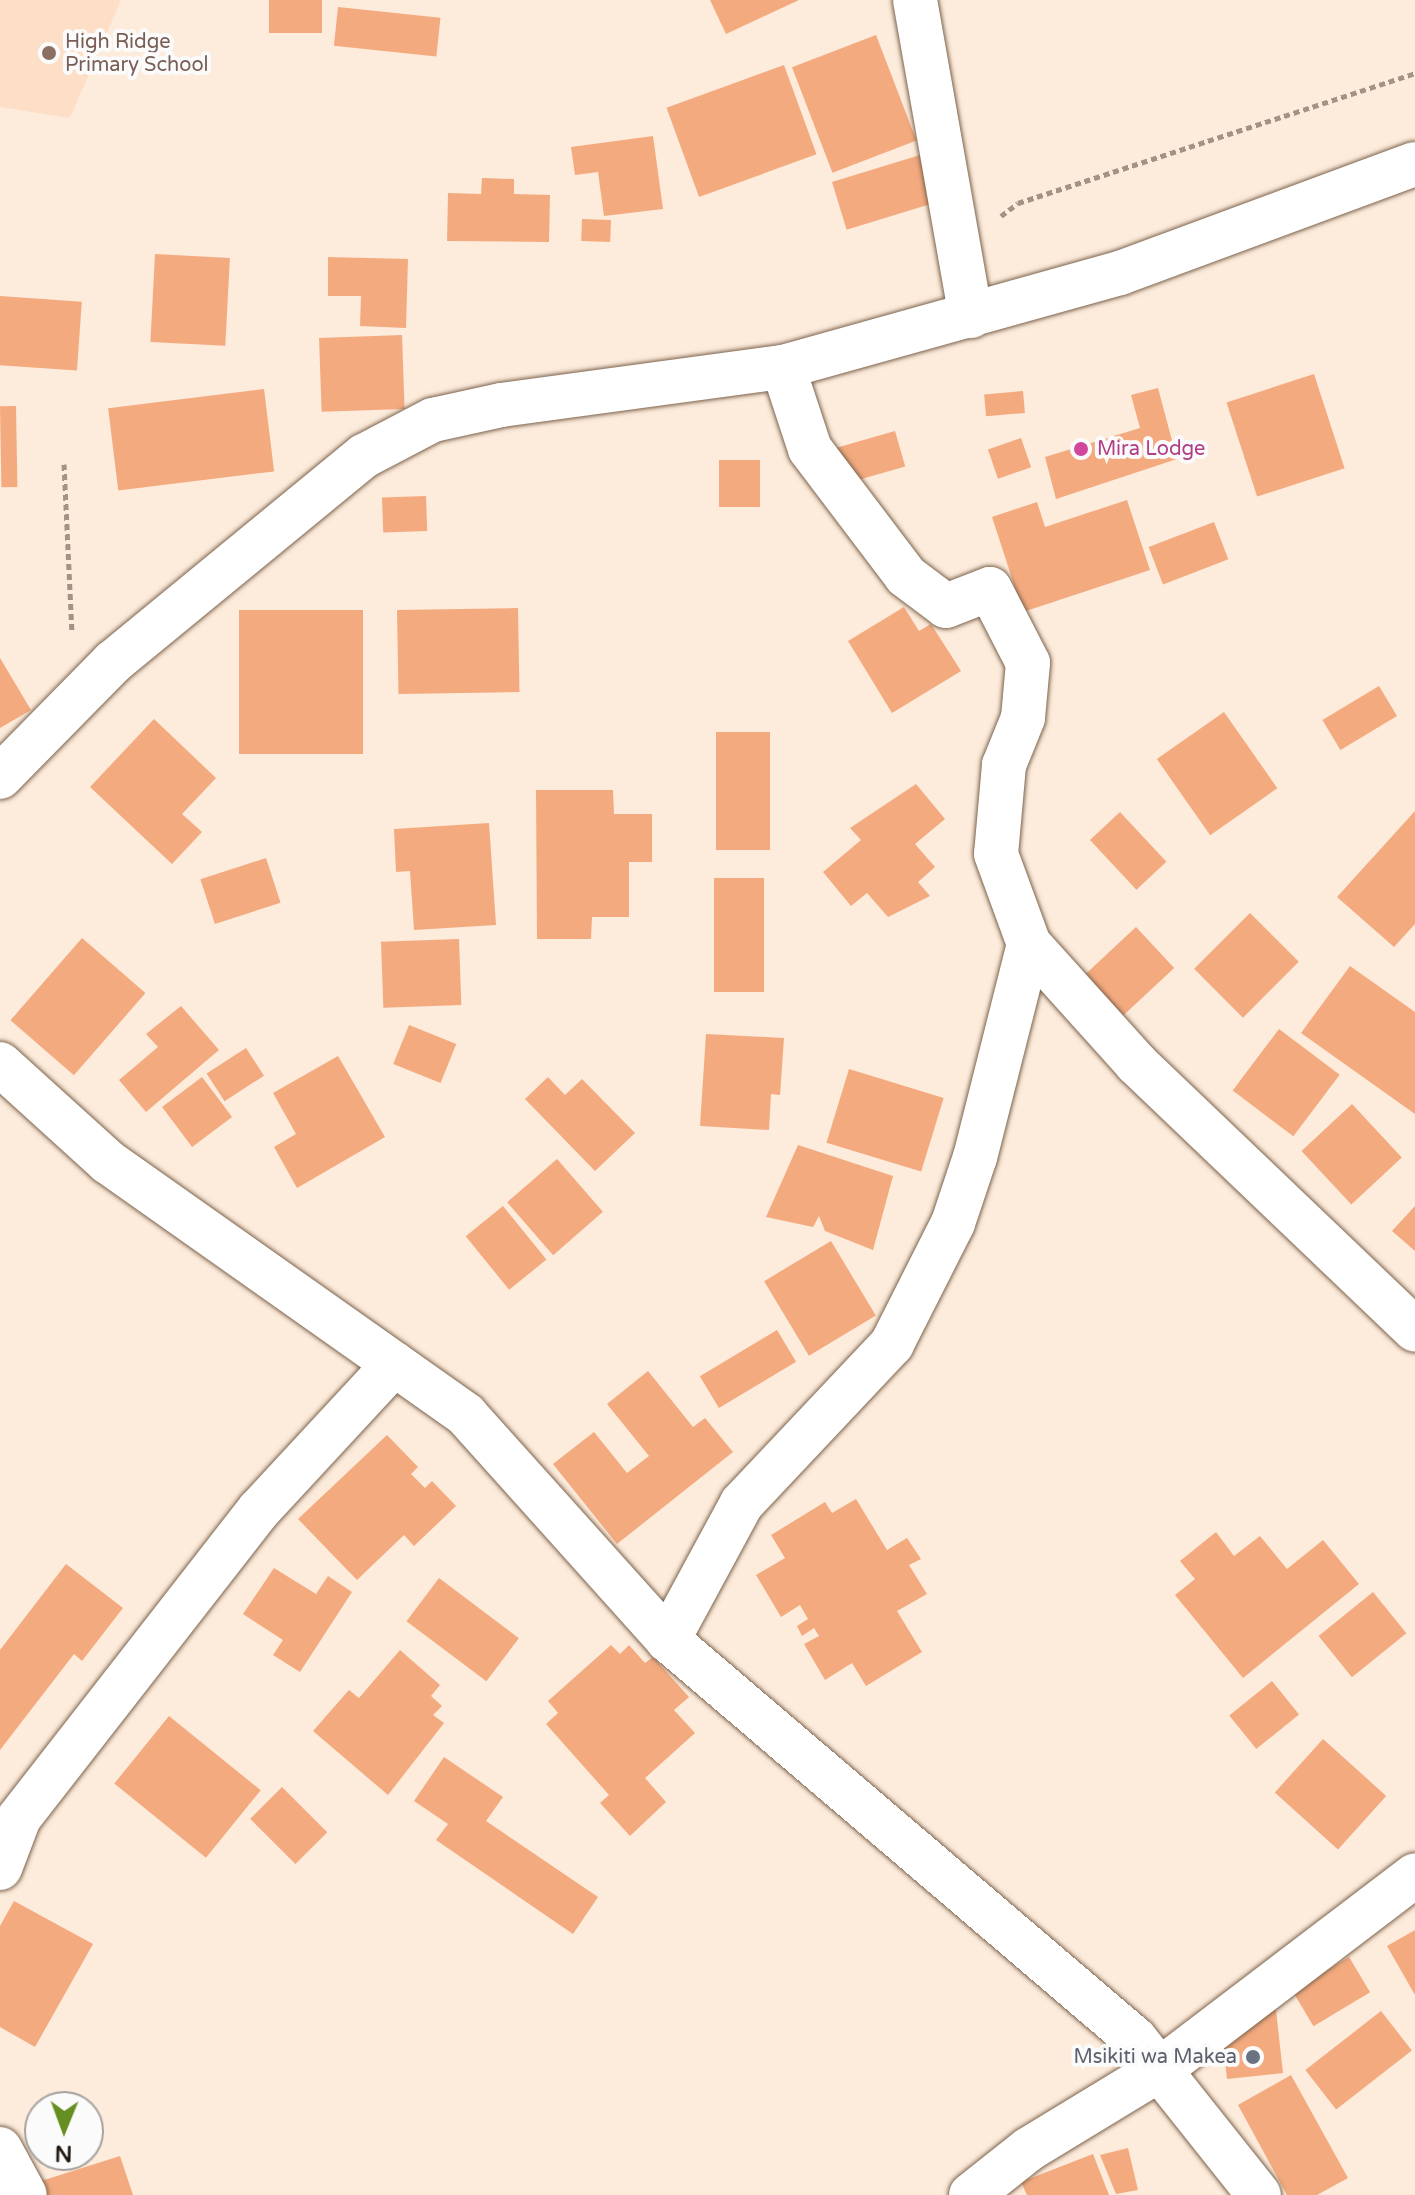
<!DOCTYPE html>
<style>
body{margin:0}
#map{position:relative;width:1415px;height:2195px;overflow:hidden;background:#fdebdb;font-family:"Varela Round",sans-serif}
div>[style]{position:absolute}
.built>*{inset:0;background:#fcdfc6}
.building>*{inset:0;background:#f4aa7f;transform-origin:0 0}
.path>*{height:5px;margin-top:-2.5px;transform-origin:0;background:repeating-linear-gradient(90deg,#a29386 0 6px,transparent 0 10px)}
.roads{filter:drop-shadow(0 0 2px #7c634c) drop-shadow(0 0 2px #7c634c)}
.street>*{height:44px;margin:-22px;padding:0 22px;transform-origin:22px;border-radius:22px;background:#fff}
.dots>*{width:22px;height:22px;translate:-50% -50%;box-sizing:border-box;border:4px solid #fbfbfb;border-radius:50%}
span{translate:-50% -50%;white-space:nowrap;text-align:center;line-height:1.15;-webkit-text-stroke:8px #fbfbfb;paint-order:stroke}
.education-label{font-size:20px;color:#785e54}
.left{translate:0 -50%;text-align:left}
.hotel-label{font-size:20px;color:#b23c85}
.worship-label{font-size:20px;color:#5b616d}
.right{translate:-100% -50%;text-align:right}
.north{position:absolute;left:24px;top:2091px;width:80px;height:80px;box-sizing:border-box;background:#fbfbfb;border:2px solid #a5a19d;border-radius:50%;rotate:181deg;font-size:22px;font-weight:700;line-height:32px;text-align:center;color:#241a11}
.north::after{content:'';display:block;margin:auto;width:28px;height:36px;background:#659021;clip-path:polygon(50% 0,100% 100%,50% 72%,0 100%)}
</style>
<div id="map">
<div class="built">
<i style="clip-path:polygon(0 0,121px 0,70px 118px,0 107px)"></i>
</div>
<div class="building">
<i style="left:269px;top:0;width:53px;height:33px"></i>
<i style="clip-path:polygon(710px 0,799px 0,726px 34px)"></i>
<i style="left:338px;top:7px;width:103px;height:39px;rotate:6deg"></i>
<i style="left:876px;top:35px;width:113px;height:90px;rotate:69deg"></i>
<i style="left:784px;top:65px;width:95px;height:125px;rotate:70deg"></i>
<i style="clip-path:polygon(653px 136px,663px 209px,604px 216px,598px 172px,575px 175px,571px 147px)"></i>
<i style="left:920px;top:155px;width:50px;height:92px;rotate:73deg"></i>
<i style="clip-path:polygon(482px 178px,514px 179px,514px 194px,550px 195px,549px 242px,447px 241px,448px 193px,481px 194px)"></i>
<i style="left:582px;top:219px;width:29px;height:22px;rotate:2deg"></i>
<i style="left:155px;top:254px;width:75px;height:88px;rotate:3deg"></i>
<i style="clip-path:polygon(328px 257px,408px 259px,406px 328px,360px 326px,361px 296px,328px 296px)"></i>
<i style="left:0;top:296px;width:82px;height:69px;rotate:4deg"></i>
<i style="left:402px;top:335px;width:74px;height:83px;rotate:88deg"></i>
<i style="left:1314px;top:374px;width:99px;height:92px;rotate:72deg"></i>
<i style="clip-path:polygon(1158px 388px,1177px 459px,1056px 499px,1045px 457px,1140px 428px,1131px 395px)"></i>
<i style="left:264px;top:389px;width:83px;height:157px;rotate:83deg"></i>
<i style="left:1023px;top:391px;width:22px;height:39px;rotate:85deg"></i>
<i style="left:16px;top:406px;width:81px;height:16px;rotate:89deg"></i>
<i style="left:895px;top:431px;width:37px;height:68px;rotate:74deg"></i>
<i style="left:1021px;top:438px;width:31px;height:35px;rotate:71deg"></i>
<i style="left:719px;top:460px;width:41px;height:47px"></i>
<i style="left:426px;top:496px;width:35px;height:44px;rotate:88deg"></i>
<i style="clip-path:polygon(1127px 500px,1150px 570px,1023px 612px,992px 517px,1037px 502px,1045px 527px)"></i>
<i style="left:1214px;top:522px;width:40px;height:70px;rotate:69deg"></i>
<i style="clip-path:polygon(904px 607px,919px 631px,931px 624px,961px 671px,892px 713px,848px 641px)"></i>
<i style="left:518px;top:608px;width:84px;height:121px;rotate:89deg"></i>
<i style="left:363px;top:610px;width:144px;height:124px;rotate:90deg"></i>
<i style="clip-path:polygon(0 658px,31px 710px,0 728px)"></i>
<i style="left:1379px;top:686px;width:35px;height:66px;rotate:59deg"></i>
<i style="left:1224px;top:712px;width:93px;height:82px;rotate:55deg"></i>
<i style="clip-path:polygon(154px 719px,216px 778px,182px 814px,202px 832px,172px 864px,90px 787px)"></i>
<i style="left:770px;top:732px;width:118px;height:54px;rotate:90deg"></i>
<i style="clip-path:polygon(916px 784px,945px 819px,915px 844px,935px 867px,918px 882px,930px 896px,888px 917px,867px 893px,851px 906px,823px 872px,861px 840px,850px 828px)"></i>
<i style="clip-path:polygon(536px 790px,613px 790px,614px 814px,652px 814px,652px 862px,629px 862px,629px 917px,592px 917px,591px 939px,537px 939px)"></i>
<i style="clip-path:polygon(1415px 811px,1415px 924px,1394px 947px,1337px 897px)"></i>
<i style="left:1120px;top:812px;width:68px;height:41px;rotate:47deg"></i>
<i style="clip-path:polygon(489px 823px,496px 925px,414px 930px,410px 871px,396px 872px,394px 829px)"></i>
<i style="left:266px;top:858px;width:47px;height:69px;rotate:72deg"></i>
<i style="left:714px;top:878px;width:50px;height:114px"></i>
<i style="left:1250px;top:913px;width:69px;height:79px;rotate:45deg"></i>
<i style="left:1136px;top:927px;width:56px;height:74px;rotate:47deg"></i>
<i style="left:82px;top:938px;width:84px;height:109px;rotate:41deg"></i>
<i style="left:459px;top:939px;width:66px;height:78px;rotate:88deg"></i>
<i style="clip-path:polygon(1350px 966px,1415px 1012px,1415px 1114px,1301px 1033px)"></i>
<i style="clip-path:polygon(181px 1006px,219px 1050px,146px 1112px,119px 1080px,158px 1047px,146px 1034px)"></i>
<i style="left:409px;top:1025px;width:51px;height:42px;rotate:22deg"></i>
<i style="left:1279px;top:1029px;width:76px;height:77px;rotate:37deg"></i>
<i style="clip-path:polygon(706px 1034px,784px 1038px,780px 1095px,771px 1094px,769px 1130px,700px 1126px)"></i>
<i style="left:246px;top:1048px;width:33px;height:47px;rotate:57deg"></i>
<i style="clip-path:polygon(338px 1056px,385px 1137px,297px 1188px,274px 1147px,296px 1134px,273px 1093px)"></i>
<i style="left:849px;top:1069px;width:99px;height:77px;rotate:17deg"></i>
<i style="left:202px;top:1077px;width:50px;height:50px;rotate:53deg"></i>
<i style="clip-path:polygon(548px 1077px,565px 1095px,582px 1079px,635px 1133px,595px 1171px,525px 1099px)"></i>
<i style="left:1352px;top:1104px;width:73px;height:69px;rotate:47deg"></i>
<i style="clip-path:polygon(798px 1145px,893px 1176px,873px 1250px,825px 1231px,819px 1216px,813px 1227px,766px 1217px)"></i>
<i style="left:557px;top:1159px;width:70px;height:66px;rotate:49deg"></i>
<i style="left:503px;top:1206px;width:69px;height:48px;rotate:51deg"></i>
<i style="clip-path:polygon(1415px 1206px,1415px 1251px,1392px 1231px)"></i>
<i style="left:831px;top:1241px;width:87px;height:78px;rotate:59deg"></i>
<i style="left:777px;top:1330px;width:37px;height:90px;rotate:59deg"></i>
<i style="clip-path:polygon(648px 1371px,693px 1427px,705px 1418px,733px 1452px,617px 1544px,553px 1464px,594px 1432px,627px 1473px,649px 1456px,607px 1404px)"></i>
<i style="clip-path:polygon(387px 1435px,418px 1467px,411px 1474px,425px 1488px,432px 1481px,456px 1506px,414px 1546px,404px 1535px,357px 1580px,298px 1519px)"></i>
<i style="clip-path:polygon(856px 1499px,887px 1550px,907px 1538px,921px 1559px,909px 1565px,927px 1594px,897px 1611px,922px 1652px,866px 1686px,852px 1663px,825px 1680px,804px 1644px,819px 1636px,814px 1628px,802px 1636px,797px 1626px,808px 1619px,800px 1605px,781px 1617px,756px 1575px,785px 1558px,771px 1535px,825px 1502px,832px 1513px)"></i>
<i style="clip-path:polygon(1216px 1532px,1234px 1556px,1260px 1536px,1287px 1569px,1323px 1540px,1359px 1584px,1243px 1678px,1175px 1595px,1195px 1579px,1180px 1561px)"></i>
<i style="clip-path:polygon(66px 1564px,123px 1608px,82px 1661px,74px 1654px,0 1750px,0 1650px)"></i>
<i style="clip-path:polygon(274px 1568px,316px 1594px,328px 1576px,352px 1592px,300px 1672px,273px 1655px,283px 1640px,243px 1614px)"></i>
<i style="left:439px;top:1578px;width:100px;height:54px;rotate:37deg"></i>
<i style="left:1373px;top:1592px;width:53px;height:70px;rotate:51deg"></i>
<i style="clip-path:polygon(611px 1645px,620px 1654px,629px 1645px,645px 1663px,653px 1657px,689px 1697px,674px 1710px,695px 1733px,645px 1778px,666px 1802px,630px 1836px,600px 1803px,609px 1795px,546px 1724px,558px 1713px,548px 1701px)"></i>
<i style="clip-path:polygon(400px 1650px,440px 1685px,431px 1696px,442px 1706px,433px 1715px,444px 1723px,388px 1795px,313px 1731px,349px 1690px,359px 1698px)"></i>
<i style="left:1272px;top:1681px;width:43px;height:55px;rotate:51deg"></i>
<i style="left:169px;top:1716px;width:118px;height:87px;rotate:39deg"></i>
<i style="left:1323px;top:1739px;width:85px;height:72px;rotate:42deg"></i>
<i style="clip-path:polygon(444px 1757px,503px 1797px,486px 1821px,598px 1897px,573px 1934px,436px 1840px,448px 1824px,414px 1801px)"></i>
<i style="left:282px;top:1787px;width:64px;height:45px;rotate:45deg"></i>
<i style="clip-path:polygon(14px 1901px,93px 1944px,35px 2047px,0 2027px,0 1926px)"></i>
<i style="clip-path:polygon(1415px 1930px,1415px 1995px,1387px 1946px)"></i>
<i style="left:1349px;top:1957px;width:41px;height:66px;rotate:59deg"></i>
<i style="clip-path:polygon(1276px 2010px,1283px 2073px,1227px 2079px,1223px 2041px,1248px 2014px)"></i>
<i style="left:1381px;top:2011px;width:50px;height:96px;rotate:52deg"></i>
<i style="clip-path:polygon(1291px 2075px,1348px 2178px,1317px 2195px,1287px 2195px,1238px 2105px)"></i>
<i style="clip-path:polygon(1128px 2148px,1138px 2190px,1116px 2194px,1100px 2155px)"></i>
<i style="clip-path:polygon(1093px 2154px,1109px 2195px,1027px 2195px,1021px 2182px)"></i>
<i style="clip-path:polygon(120px 2156px,133px 2195px,42px 2195px,38px 2182px)"></i>
</div>
<div class="path">
<i style="left:1001px;top:216px;width:21px;rotate:-37deg"></i>
<i style="left:1018px;top:203px;width:418px;rotate:-18.1deg"></i>
<i style="left:64px;top:464px;width:169px;rotate:87.3deg"></i>
</div>
<div class="roads">
<div class="street">
<i style="left:915px;top:0;width:321px;rotate:80deg"></i>
<i style="left:783px;top:367px;width:350px;rotate:-15.6deg"></i>
<i style="left:1120px;top:273px;width:314px;rotate:-20.3deg"></i>
<i style="left:0;top:777px;width:161px;rotate:-45.5deg"></i>
<i style="left:113px;top:662px;width:325px;rotate:-39.4deg"></i>
<i style="left:364px;top:456px;width:78px;rotate:-27.6deg"></i>
<i style="left:433px;top:420px;width:70px;rotate:-12.4deg"></i>
<i style="left:501px;top:405px;width:285px;rotate:-7.7deg"></i>
<i style="left:783px;top:367px;width:86px;rotate:71.8deg"></i>
<i style="left:810px;top:449px;width:159px;rotate:52.9deg"></i>
<i style="left:906px;top:576px;width:50px;rotate:36.9deg"></i>
<i style="left:946px;top:606px;width:47px;rotate:-21.1deg"></i>
<i style="left:990px;top:589px;width:83px;rotate:62.8deg"></i>
<i style="left:1028px;top:663px;width:55px;rotate:95.2deg"></i>
<i style="left:1023px;top:718px;width:51px;rotate:112deg"></i>
<i style="left:1004px;top:765px;width:89px;rotate:95.1deg"></i>
<i style="left:996px;top:854px;width:96px;rotate:69.9deg"></i>
<i style="left:1029px;top:944px;width:220px;rotate:104.2deg"></i>
<i style="left:975px;top:1157px;width:70px;rotate:108.4deg"></i>
<i style="left:953px;top:1223px;width:136px;rotate:116.8deg"></i>
<i style="left:892px;top:1344px;width:219px;rotate:133.3deg"></i>
<i style="left:742px;top:1503px;width:156px;rotate:118.4deg"></i>
<i style="left:1029px;top:944px;width:160px;rotate:48deg"></i>
<i style="left:1136px;top:1063px;width:386px;rotate:43.7deg"></i>
<i style="left:0;top:1064px;width:146px;rotate:42.2deg"></i>
<i style="left:108px;top:1162px;width:438px;rotate:35.2deg"></i>
<i style="left:466px;top:1415px;width:302px;rotate:48.1deg"></i>
<i style="left:668px;top:1640px;width:614px;rotate:40.51deg"></i>
<i style="left:1135px;top:2039px;width:199px;rotate:51.5deg"></i>
<i style="left:0;top:1868px;width:53px;rotate:-69.2deg"></i>
<i style="left:19px;top:1818px;width:390px;rotate:-52.1deg"></i>
<i style="left:259px;top:1510px;width:199px;rotate:-47.2deg"></i>
<i style="left:0;top:2149px;width:52px;rotate:61.5deg"></i>
<i style="left:971px;top:2195px;width:74px;rotate:-38.4deg"></i>
<i style="left:1029px;top:2149px;width:156px;rotate:-31.3deg"></i>
<i style="left:1162px;top:2068px;width:318px;rotate:-37.3deg"></i>
</div>
</div>
<div class="dots">
<i style="left:49px;top:53px;background:#8d6e63"></i>
<i style="left:1081px;top:449px;background:#d1479c"></i>
<i style="left:1253px;top:2057px;background:#6b7280"></i>
</div>
<div class="education-label">
<span class="left" style="left:65px;top:54px">High Ridge<br>Primary School</span>
</div>
<div class="hotel-label">
<span class="left" style="left:1097px;top:449px">Mira Lodge</span>
</div>
<div class="worship-label">
<span class="right" style="left:1237px;top:2057px">Msikiti wa Makea</span>
</div>
<div class="north">N</div>
</div>
